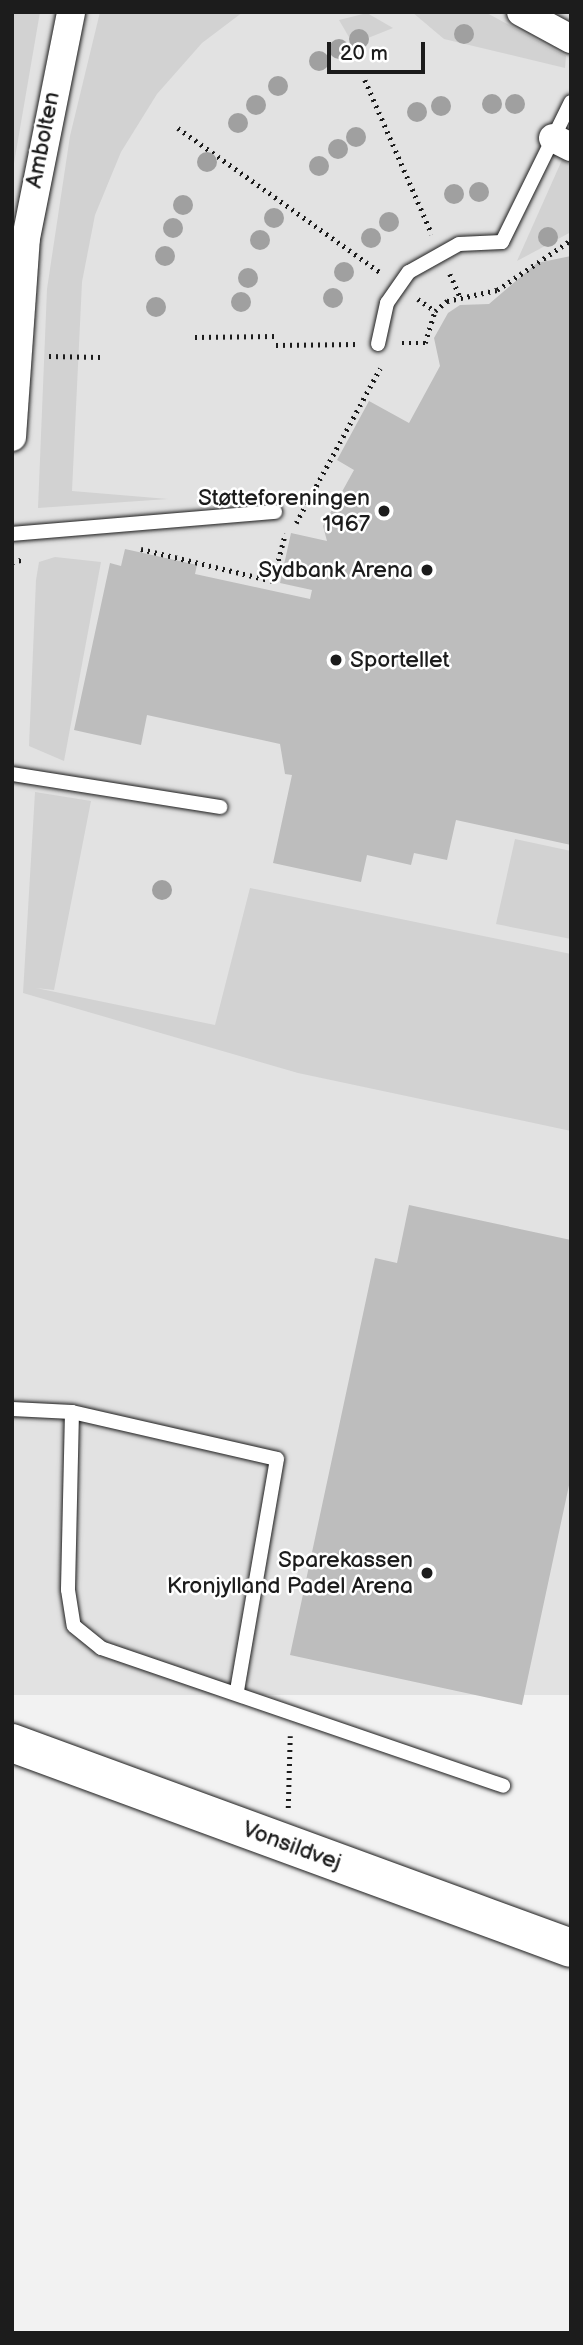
<!DOCTYPE html>
<meta charset="utf-8">
<style>
body{margin:0}
#map{position:relative;width:583px;height:2345px;overflow:hidden;background:#f2f2f2;font-family:"Balsamiq Sans",sans-serif}
div>[style]{position:absolute}
.built>*{inset:0;background:#e2e2e2;transform-origin:0 0}
.green>*{inset:0;background:#d2d2d2}
.building>*{inset:0;background:#bdbdbd}
.path>*{height:4.5px;margin-top:-2.25px;transform-origin:0;background:repeating-linear-gradient(90deg,#1c1c1c 0 2px,transparent 0 7px)}
.roads{filter:drop-shadow(0 0 2px #1c1c1c) drop-shadow(0 0 2px #1c1c1c)}
.lane>*{height:14px;margin:-7px;padding:0 7px;transform-origin:7px;border-radius:7px;background:#fff}
.street>*{height:28px;margin:-14px;padding:0 14px;transform-origin:14px;border-radius:14px;background:#fff}
.secondary>*{height:38px;margin:-19px;padding:0 19px;transform-origin:19px;border-radius:19px;background:#fff}
.trees>*{width:20px;height:20px;margin:-10px;border-radius:50%;background:#a0a0a0}
.dots>*{width:19px;height:19px;translate:-50% -50%;box-sizing:border-box;border:4px solid #fff;border-radius:50%}
span{translate:-50% -50%;white-space:nowrap;text-align:center;line-height:1.15;-webkit-text-stroke:5px #fff;paint-order:stroke}
.street-label{font-size:23px;color:#1c1c1c}
.poi-label{font-size:23px;color:#1c1c1c}
.right{translate:-100% -50%;text-align:right}
.left{translate:0 -50%;text-align:left}
.frame{position:absolute;inset:0;border:14px solid #1c1c1c;pointer-events:none}
.scale{position:absolute;left:327px;top:42px;width:98px;height:32px;box-sizing:border-box;border:4px solid #1c1c1c;border-top:0;padding-left:9px;font-size:21px;line-height:24px;white-space:nowrap;color:#1c1c1c;-webkit-text-stroke:5px #fff;paint-order:stroke}
</style>
<div id="map">
<div class="built">
<i style="left:12px;top:12px;width:559px;height:1683px"></i>
</div>
<div class="green">
<i style="clip-path:polygon(12px 12px,40px 12px,12px 175px)"></i>
<i style="clip-path:polygon(100px 12px,243px 12px,202px 43px,157px 94px,121px 152px,95px 215px,82px 282px,72px 491px,168px 499px,38px 508px,47px 289px,70px 136px)"></i>
<i style="clip-path:polygon(412px 12px,485px 12px,566px 56px,565px 68px,444px 39px)"></i>
<i style="clip-path:polygon(367px 13px,393px 28px,353px 44px,339px 20px)"></i>
<i style="clip-path:polygon(562px 160px,571px 165px,571px 232px,517px 261px)"></i>
<i style="clip-path:polygon(55px 557px,101px 562px,64px 761px,29px 746px,36px 580px,39px 562px)"></i>
<i style="clip-path:polygon(35px 792px,91px 801px,54px 990px,36px 988px,215px 1025px,250px 888px,571px 954px,571px 1131px,298px 1073px,23px 993px)"></i>
<i style="clip-path:polygon(515px 839px,571px 851px,571px 939px,496px 924px)"></i>
</div>
<div class="building">
<i style="clip-path:polygon(571px 256px,571px 845px,456px 820px,447px 860px,414px 853px,411px 865px,367px 855px,361px 882px,273px 863px,292px 775px,285px 774px,280px 744px,147px 715px,141px 745px,74px 730px,110px 563px,121px 566px,125px 549px,197px 565px,195px 574px,310px 599px,312px 590px,280px 583px,291px 533px,327px 541px,323px 526px,354px 470px,337px 460px,369px 401px,409px 423px,440px 366px,434px 338px,448px 313px,460px 305px,489px 304px,537px 263px)"></i>
<i style="clip-path:polygon(409px 1205px,571px 1240px,571px 1476px,522px 1705px,290px 1655px,375px 1258px,397px 1263px)"></i>
</div>
<div class="path">
<i style="left:365px;top:80px;width:168px;rotate:66.5deg"></i>
<i style="left:178px;top:128px;width:248px;rotate:35.5deg"></i>
<i style="left:450px;top:274px;width:24px;rotate:66deg"></i>
<i style="left:418px;top:299px;width:21px;rotate:35deg"></i>
<i style="left:195px;top:337px;width:82px;rotate:-0.7deg"></i>
<i style="left:402px;top:343px;width:23px"></i>
<i style="left:425px;top:343px;width:34px;rotate:-73deg"></i>
<i style="left:435px;top:311px;width:16px;rotate:-40deg"></i>
<i style="left:447px;top:301px;width:51px;rotate:-12.4deg"></i>
<i style="left:497px;top:290px;width:89px;rotate:-34deg"></i>
<i style="left:276px;top:345px;width:82px;rotate:-0.7deg"></i>
<i style="left:49px;top:356px;width:51px;rotate:1.1deg"></i>
<i style="left:296px;top:523px;width:176px;rotate:-61.5deg"></i>
<i style="left:141px;top:549px;width:136px;rotate:13.6deg"></i>
<i style="left:273px;top:581px;width:49px;rotate:-75.7deg"></i>
<i style="left:12px;top:562px;width:13px;rotate:-13deg"></i>
<i style="left:288px;top:1808px;width:72px;rotate:-88.4deg"></i>
</div>
<div class="roads">
<div class="lane">
<i style="left:378px;top:344px;width:42px;rotate:-77.6deg"></i>
<i style="left:387px;top:303px;width:38px;rotate:-55deg"></i>
<i style="left:409px;top:272px;width:57px;rotate:-29.2deg"></i>
<i style="left:459px;top:244px;width:43px;rotate:-2.7deg"></i>
<i style="left:502px;top:242px;width:156px;rotate:-63.8deg"></i>
<i style="left:12px;top:534px;width:264px;rotate:-4.8deg"></i>
<i style="left:12px;top:774px;width:211px;rotate:9deg"></i>
<i style="left:12px;top:1409px;width:60px;rotate:2.9deg"></i>
<i style="left:72px;top:1412px;width:210px;rotate:12.9deg"></i>
<i style="left:277px;top:1459px;width:234px;rotate:99.8deg"></i>
<i style="left:72px;top:1412px;width:178px;rotate:91.3deg"></i>
<i style="left:68px;top:1590px;width:36px;rotate:81deg"></i>
<i style="left:74px;top:1626px;width:35px;rotate:39deg"></i>
<i style="left:101px;top:1648px;width:425px;rotate:18.9deg"></i>
</div>
<div class="street">
<i style="left:521px;top:12px;width:57px;rotate:28.4deg"></i>
<i style="left:553px;top:138px;width:20px;rotate:27deg"></i>
<i style="left:12px;top:437px;width:199px;rotate:-86deg"></i>
<i style="left:26px;top:238px;width:230px;rotate:-78.7deg"></i>
</div>
<div class="secondary">
<i style="left:12px;top:1743px;width:595px;rotate:20.14deg"></i>
</div>
</div>
<div class="trees">
<i style="left:464px;top:34px"></i>
<i style="left:359px;top:39px"></i>
<i style="left:339px;top:49px"></i>
<i style="left:319px;top:61px"></i>
<i style="left:278px;top:86px"></i>
<i style="left:492px;top:104px"></i>
<i style="left:515px;top:104px"></i>
<i style="left:256px;top:105px"></i>
<i style="left:441px;top:106px"></i>
<i style="left:417px;top:112px"></i>
<i style="left:238px;top:123px"></i>
<i style="left:356px;top:137px"></i>
<i style="left:338px;top:149px"></i>
<i style="left:207px;top:162px"></i>
<i style="left:319px;top:166px"></i>
<i style="left:479px;top:192px"></i>
<i style="left:454px;top:194px"></i>
<i style="left:183px;top:205px"></i>
<i style="left:274px;top:218px"></i>
<i style="left:389px;top:222px"></i>
<i style="left:173px;top:228px"></i>
<i style="left:548px;top:237px"></i>
<i style="left:371px;top:238px"></i>
<i style="left:260px;top:240px"></i>
<i style="left:165px;top:256px"></i>
<i style="left:344px;top:272px"></i>
<i style="left:248px;top:278px"></i>
<i style="left:333px;top:298px"></i>
<i style="left:241px;top:302px"></i>
<i style="left:156px;top:307px"></i>
<i style="left:162px;top:890px"></i>
</div>
<div class="dots">
<i style="left:384px;top:511px;background:#1c1c1c"></i>
<i style="left:427px;top:570px;background:#1c1c1c"></i>
<i style="left:336px;top:660px;background:#1c1c1c"></i>
<i style="left:427px;top:1573px;background:#1c1c1c"></i>
</div>
<div class="street-label">
<span style="left:43px;top:140px;rotate:-79deg">Ambolten</span>
<span style="left:292px;top:1846px;rotate:20deg">Vonsildvej</span>
</div>
<div class="poi-label">
<span class="right" style="left:370px;top:511px">Støtteforeningen<br>1967</span>
<span class="right" style="left:413px;top:570px">Sydbank Arena</span>
<span class="left" style="left:350px;top:660px">Sportellet</span>
<span class="right" style="left:413px;top:1573px">Sparekassen<br>Kronjylland Padel Arena</span>
</div>
<div class="frame"></div>
<div class="scale">20 m</div>
</div>
